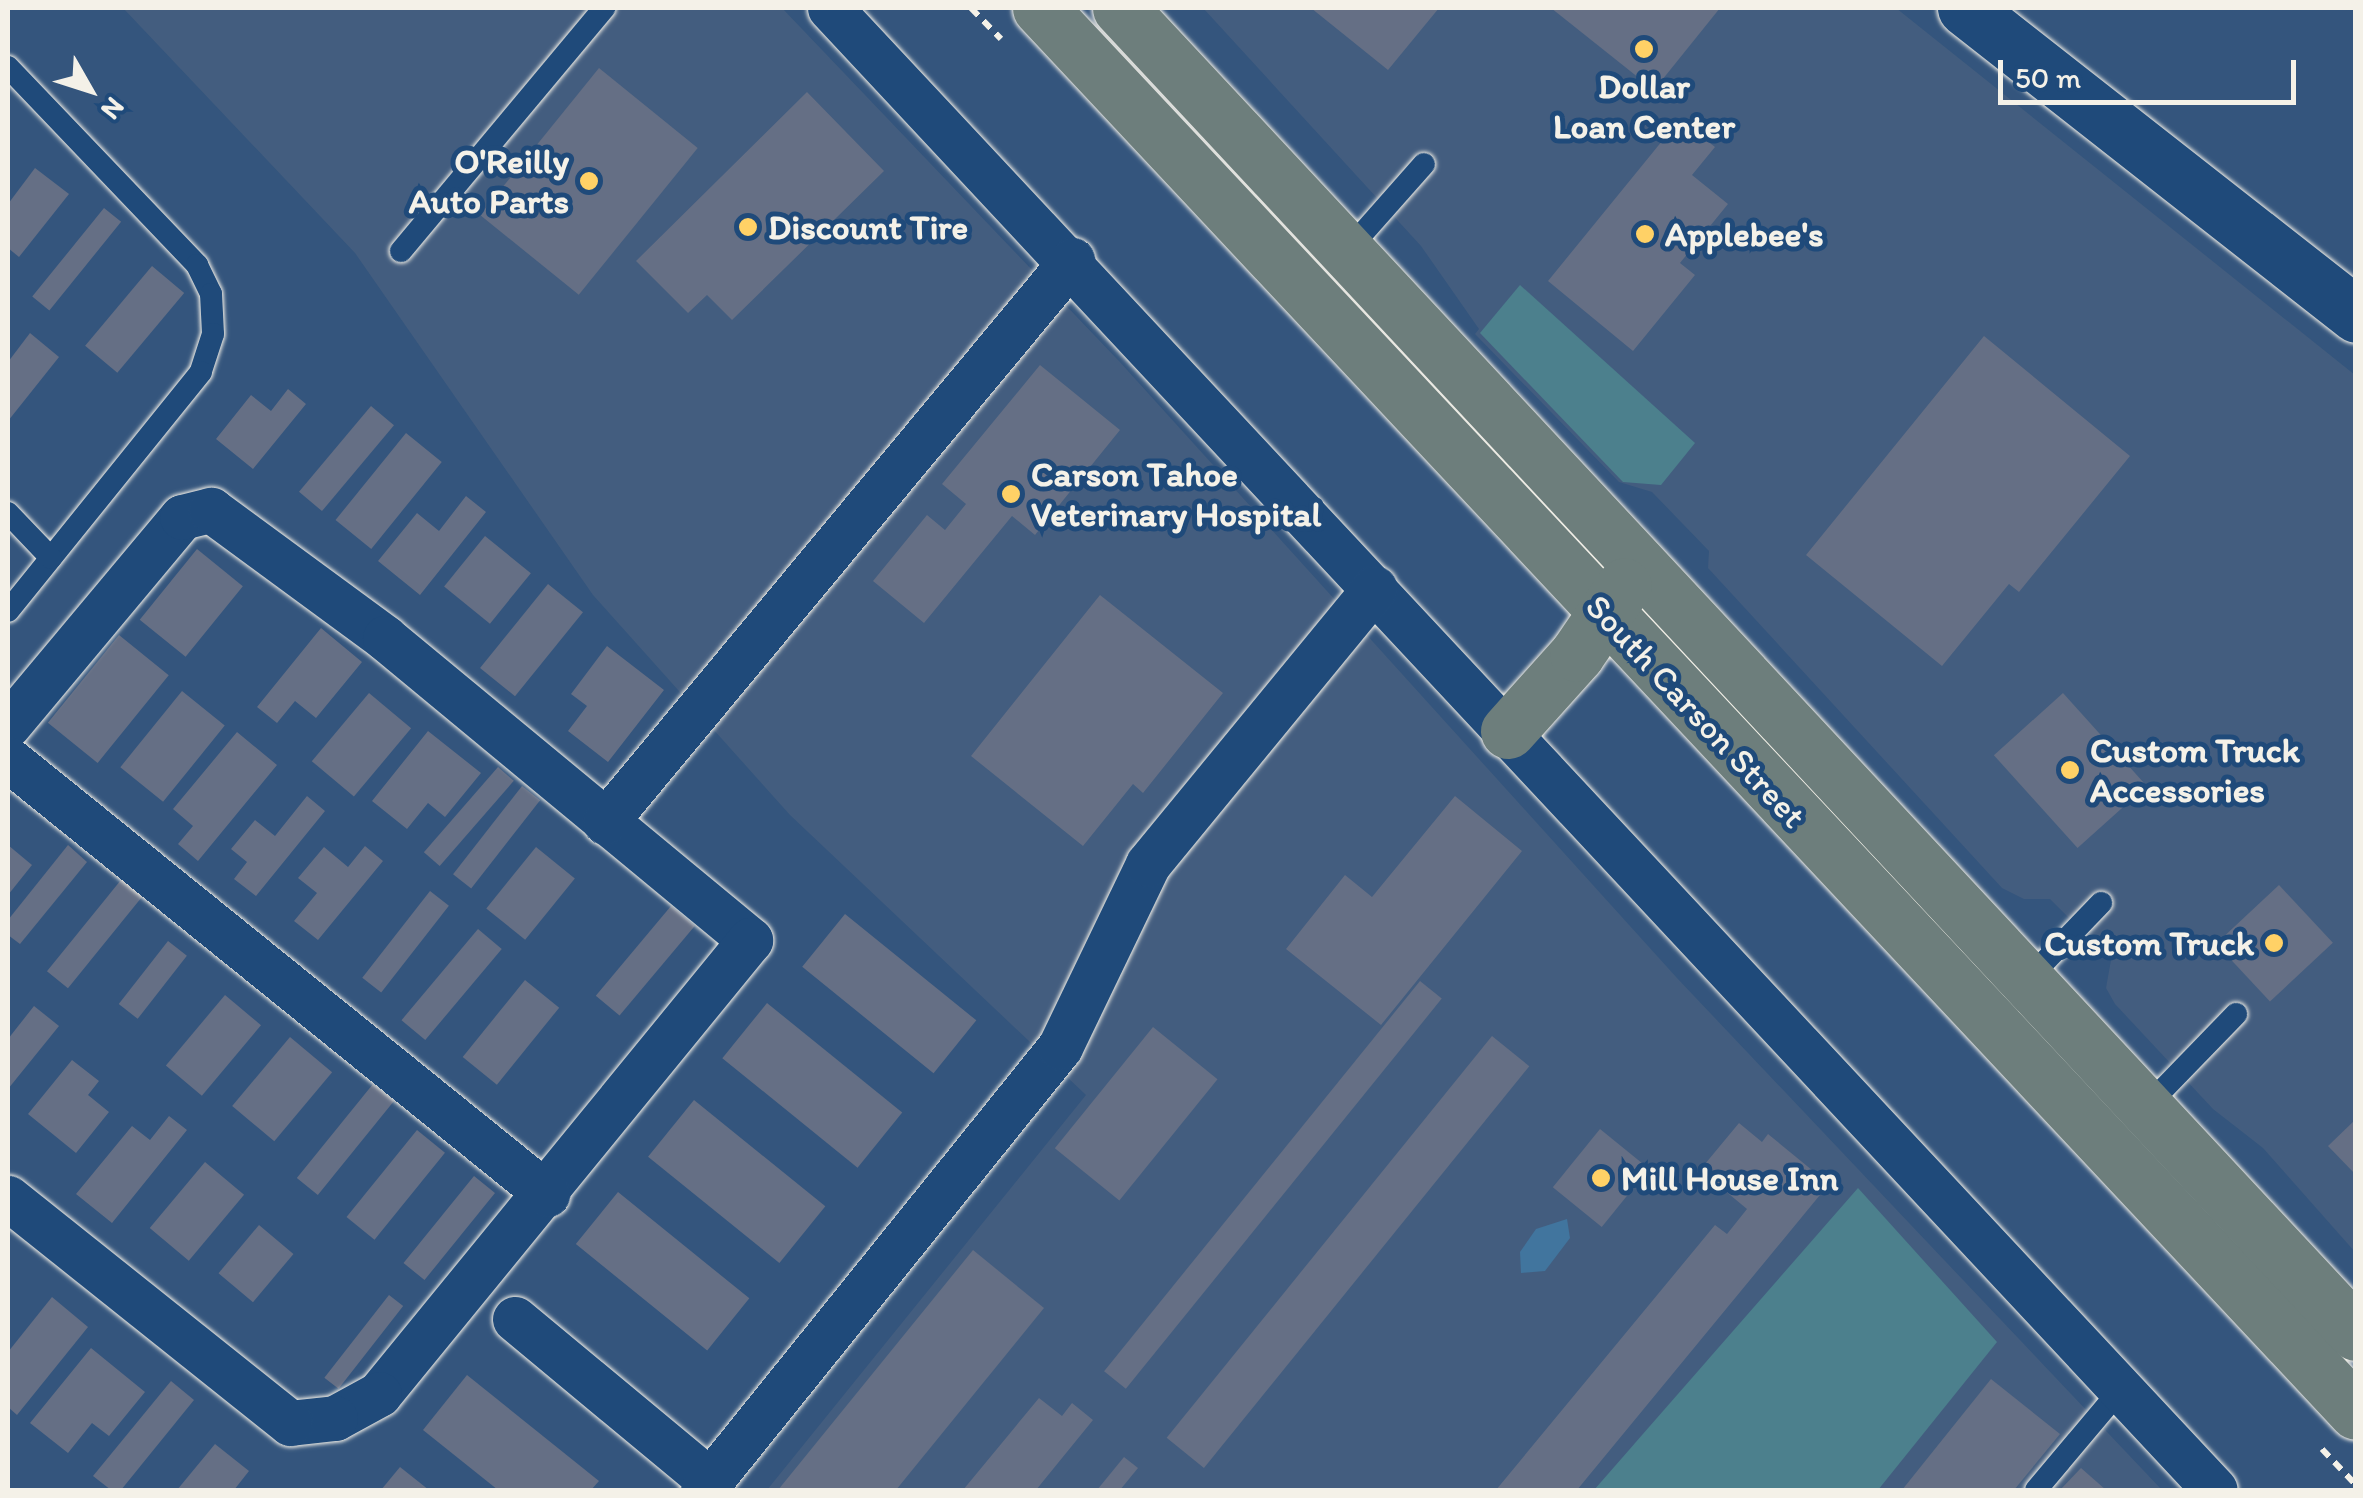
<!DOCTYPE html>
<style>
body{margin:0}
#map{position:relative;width:2363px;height:1498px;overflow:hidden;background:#34557d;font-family:Itim,sans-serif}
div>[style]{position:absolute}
.built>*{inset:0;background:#435d7f}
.green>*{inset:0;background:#4c808d}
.water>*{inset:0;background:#41759e}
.building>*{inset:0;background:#656f85;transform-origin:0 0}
.path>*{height:6px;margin-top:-3px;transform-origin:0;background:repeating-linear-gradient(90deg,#f4f1e8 0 10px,transparent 0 18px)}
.roads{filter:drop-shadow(0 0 2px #f4f1e8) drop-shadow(0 0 2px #f4f1e8)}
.lane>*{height:22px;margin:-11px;padding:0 11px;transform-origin:11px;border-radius:11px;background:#1f4a7a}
.street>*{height:45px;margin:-22.5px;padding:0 22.5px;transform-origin:22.5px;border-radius:22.5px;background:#1f4a7a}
.secondary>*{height:55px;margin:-27.5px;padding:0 27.5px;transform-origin:27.5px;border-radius:27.5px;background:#1f4a7a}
.primary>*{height:55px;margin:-27.5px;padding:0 27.5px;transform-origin:27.5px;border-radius:27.5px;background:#6d7e7c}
.dots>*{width:28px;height:28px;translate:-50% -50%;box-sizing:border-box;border:5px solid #1f4a7a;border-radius:50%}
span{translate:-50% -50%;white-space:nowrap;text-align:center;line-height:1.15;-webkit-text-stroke:10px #1f4a7a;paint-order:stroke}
.poi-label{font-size:35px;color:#f4f1e8;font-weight:700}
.right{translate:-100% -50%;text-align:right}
.left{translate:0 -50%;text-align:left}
.street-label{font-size:35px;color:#f4f1e8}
.frame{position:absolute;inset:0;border:10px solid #f4f1e8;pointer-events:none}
.north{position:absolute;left:40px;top:40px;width:100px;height:100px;-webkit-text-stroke:8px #1f4a7a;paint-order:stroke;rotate:129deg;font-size:28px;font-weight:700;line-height:40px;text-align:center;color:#f4f1e8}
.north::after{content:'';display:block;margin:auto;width:35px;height:45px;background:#f4f1e8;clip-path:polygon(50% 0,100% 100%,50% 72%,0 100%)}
.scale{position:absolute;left:1998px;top:60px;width:298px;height:45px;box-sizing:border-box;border:5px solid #f4f1e8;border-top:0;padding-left:12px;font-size:30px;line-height:35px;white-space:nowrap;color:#f4f1e8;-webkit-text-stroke:8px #1f4a7a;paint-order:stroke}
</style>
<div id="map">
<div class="built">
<i style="clip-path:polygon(123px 8px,782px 8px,1119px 361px,1677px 978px,2162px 1490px,767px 1490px,1086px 1095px,790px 815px,593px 595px,355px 253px)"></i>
<i style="clip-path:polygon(1203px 8px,1896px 8px,2355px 375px,2355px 1252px,2263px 1148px,2213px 1109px,2115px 1004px,2106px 988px,2111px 960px,2050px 899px,2024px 899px,2002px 888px,1708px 568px,1709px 551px,1652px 492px,1619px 482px,1475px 334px,1479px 329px,1421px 246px)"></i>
</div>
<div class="green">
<i style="clip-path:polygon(1520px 285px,1695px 443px,1661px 485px,1623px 482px,1480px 333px)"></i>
<i style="clip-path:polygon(1858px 1188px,1997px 1342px,1878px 1490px,1594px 1490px)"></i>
</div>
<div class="water">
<i style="clip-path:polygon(1567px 1219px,1570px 1238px,1545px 1271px,1521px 1273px,1520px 1252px,1536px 1229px)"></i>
</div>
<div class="building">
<i style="clip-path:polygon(1311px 8px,1439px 8px,1388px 70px)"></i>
<i style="clip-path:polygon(1551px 8px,1720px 8px,1654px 90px)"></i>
<i style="left:599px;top:68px;width:127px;height:189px;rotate:39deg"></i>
<i style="clip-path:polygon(807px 92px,884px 171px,732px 320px,707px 295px,688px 313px,636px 261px)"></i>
<i style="clip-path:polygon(1680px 119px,1715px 147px,1692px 175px,1728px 204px,1680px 263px,1695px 275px,1633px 351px,1548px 281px)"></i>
<i style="clip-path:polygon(35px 168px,69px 194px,19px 257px,8px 248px,8px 204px)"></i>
<i style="left:104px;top:208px;width:22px;height:114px;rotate:39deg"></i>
<i style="left:152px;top:266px;width:42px;height:104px;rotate:40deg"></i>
<i style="clip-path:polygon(30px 333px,59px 357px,8px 421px,8px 362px)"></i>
<i style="clip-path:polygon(1984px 336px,2130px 456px,2019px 592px,2009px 584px,1942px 666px,1806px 555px)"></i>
<i style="clip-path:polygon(1040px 365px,1120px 430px,1035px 535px,1012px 516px,924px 623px,873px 581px,927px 515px,945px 530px,966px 504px,942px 484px)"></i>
<i style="clip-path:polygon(288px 389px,306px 404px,253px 469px,216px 439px,251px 395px,271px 411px)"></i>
<i style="left:371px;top:406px;width:30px;height:112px;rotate:40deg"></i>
<i style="left:406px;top:433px;width:46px;height:112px;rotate:39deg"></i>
<i style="clip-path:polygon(466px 496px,486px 512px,420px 595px,378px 561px,417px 513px,439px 531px)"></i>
<i style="left:485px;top:536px;width:59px;height:65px;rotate:39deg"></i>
<i style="left:197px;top:549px;width:59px;height:91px;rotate:39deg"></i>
<i style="left:548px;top:584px;width:45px;height:108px;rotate:39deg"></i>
<i style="clip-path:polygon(1100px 595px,1223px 693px,1143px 793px,1133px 784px,1083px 846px,971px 756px)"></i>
<i style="clip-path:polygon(321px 628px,362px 662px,316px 718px,295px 701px,277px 723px,257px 707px)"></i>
<i style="left:119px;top:635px;width:64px;height:113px;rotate:39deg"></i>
<i style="clip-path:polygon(607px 646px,664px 690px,608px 762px,568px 731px,587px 706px,571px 694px)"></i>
<i style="left:182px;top:691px;width:55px;height:98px;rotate:39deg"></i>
<i style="left:369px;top:693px;width:55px;height:89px;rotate:40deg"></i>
<i style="left:2063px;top:693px;width:125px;height:93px;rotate:48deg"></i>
<i style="clip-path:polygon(428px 731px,481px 773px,445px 817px,428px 803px,407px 829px,372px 801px)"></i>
<i style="clip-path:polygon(237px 732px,277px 765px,198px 861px,178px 844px,193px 826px,173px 809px)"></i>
<i style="left:498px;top:767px;width:21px;height:113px;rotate:41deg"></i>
<i style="left:522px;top:786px;width:23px;height:112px;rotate:38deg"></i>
<i style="clip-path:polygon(307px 796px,325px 811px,256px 896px,234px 879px,247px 862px,231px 849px,255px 820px,275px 836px)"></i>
<i style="clip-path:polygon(1455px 796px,1522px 851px,1381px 1025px,1286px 949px,1345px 875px,1372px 897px)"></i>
<i style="clip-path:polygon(8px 845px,32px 865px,8px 895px)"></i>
<i style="clip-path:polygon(68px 845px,87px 862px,20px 944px,8px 935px,8px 920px)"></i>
<i style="clip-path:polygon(365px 846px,383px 861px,318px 940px,294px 921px,317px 893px,298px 878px,324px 847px,348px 867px)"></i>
<i style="left:536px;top:847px;width:50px;height:79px;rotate:39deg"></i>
<i style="left:125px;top:875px;width:27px;height:124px;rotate:39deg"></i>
<i style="left:2279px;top:885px;width:79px;height:86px;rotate:47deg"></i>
<i style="left:430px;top:891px;width:24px;height:110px;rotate:38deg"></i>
<i style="left:671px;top:906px;width:31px;height:117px;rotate:40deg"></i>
<i style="left:845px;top:914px;width:169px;height:68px;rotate:39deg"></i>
<i style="left:478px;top:929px;width:31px;height:119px;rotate:40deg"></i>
<i style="left:168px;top:941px;width:24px;height:80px;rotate:38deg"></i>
<i style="left:525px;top:980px;width:44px;height:99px;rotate:39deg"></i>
<i style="left:1420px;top:981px;width:28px;height:502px;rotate:39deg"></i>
<i style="left:225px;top:995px;width:47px;height:92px;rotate:40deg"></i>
<i style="left:767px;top:1003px;width:174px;height:71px;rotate:39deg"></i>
<i style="clip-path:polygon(34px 1006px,59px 1026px,8px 1089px,8px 1039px)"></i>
<i style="left:1153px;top:1027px;width:83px;height:156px;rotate:39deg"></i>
<i style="left:1492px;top:1036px;width:48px;height:517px;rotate:39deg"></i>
<i style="left:290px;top:1037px;width:55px;height:90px;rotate:40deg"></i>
<i style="clip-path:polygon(72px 1060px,99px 1081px,88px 1095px,109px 1112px,76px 1153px,28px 1114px)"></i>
<i style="left:373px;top:1084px;width:27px;height:121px;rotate:39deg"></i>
<i style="left:694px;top:1100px;width:169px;height:73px;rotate:39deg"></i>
<i style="clip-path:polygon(169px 1116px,187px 1130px,112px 1223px,76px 1194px,132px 1126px,150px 1140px)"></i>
<i style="clip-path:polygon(2356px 1119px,2356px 1175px,2328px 1146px)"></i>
<i style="clip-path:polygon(1739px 1123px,1762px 1142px,1768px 1134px,1829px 1184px,1577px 1490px,1496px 1490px,1715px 1225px,1727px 1234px,1747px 1209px,1700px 1170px)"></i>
<i style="left:1600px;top:1129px;width:63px;height:75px;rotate:39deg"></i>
<i style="left:417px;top:1130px;width:36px;height:112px;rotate:39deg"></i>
<i style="left:205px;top:1162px;width:51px;height:86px;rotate:40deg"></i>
<i style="left:474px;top:1176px;width:27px;height:112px;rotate:39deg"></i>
<i style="left:618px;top:1192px;width:169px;height:67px;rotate:39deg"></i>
<i style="left:259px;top:1225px;width:45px;height:63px;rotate:40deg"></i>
<i style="clip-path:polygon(973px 1250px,1044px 1308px,896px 1490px,778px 1490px)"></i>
<i style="left:389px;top:1295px;width:18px;height:105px;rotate:38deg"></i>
<i style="clip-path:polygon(52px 1297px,88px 1327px,17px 1415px,8px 1407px,8px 1352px)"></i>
<i style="clip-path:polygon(91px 1348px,145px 1392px,109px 1436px,92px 1423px,68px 1453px,30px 1423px)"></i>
<i style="clip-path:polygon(467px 1375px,599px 1481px,591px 1490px,498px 1490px,423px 1430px)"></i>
<i style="clip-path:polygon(1991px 1379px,2060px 1434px,2014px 1490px,1902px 1490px)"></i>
<i style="clip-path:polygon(171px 1381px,194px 1400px,121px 1490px,111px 1490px,93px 1476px)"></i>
<i style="clip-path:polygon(1039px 1398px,1062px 1416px,1072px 1403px,1093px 1420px,1036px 1490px,963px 1490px)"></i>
<i style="clip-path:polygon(215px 1444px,249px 1471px,234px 1490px,177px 1490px)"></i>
<i style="clip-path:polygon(1124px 1457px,1138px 1468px,1120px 1490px,1097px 1490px)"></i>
<i style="clip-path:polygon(400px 1467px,429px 1490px,381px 1490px)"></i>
<i style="clip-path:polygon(2081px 1468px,2106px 1490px,2060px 1490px)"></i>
</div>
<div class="path">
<i style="left:971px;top:8px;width:43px;rotate:45.9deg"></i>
<i style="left:2322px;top:1449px;width:50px;rotate:46.6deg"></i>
</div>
<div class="roads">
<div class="lane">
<i style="left:8px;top:67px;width:274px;rotate:46.3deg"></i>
<i style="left:197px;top:265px;width:32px;rotate:64deg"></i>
<i style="left:211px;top:294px;width:40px;rotate:87.1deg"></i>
<i style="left:213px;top:334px;width:40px;rotate:108deg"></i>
<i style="left:201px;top:372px;width:307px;rotate:128.9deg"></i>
<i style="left:401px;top:251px;width:317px;rotate:-50.1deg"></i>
<i style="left:1347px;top:251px;width:116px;rotate:-48.5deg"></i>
<i style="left:8px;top:513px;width:62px;rotate:46.3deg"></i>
<i style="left:2027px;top:980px;width:107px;rotate:-46.1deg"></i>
<i style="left:2145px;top:1108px;width:131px;rotate:-45.9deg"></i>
<i style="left:2036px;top:1490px;width:132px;rotate:-49.9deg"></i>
</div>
<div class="street">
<i style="left:830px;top:8px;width:2028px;rotate:46.94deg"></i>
<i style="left:8px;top:725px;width:271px;rotate:-50.1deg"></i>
<i style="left:182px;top:517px;width:30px;rotate:-14deg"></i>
<i style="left:211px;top:510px;width:216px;rotate:36.3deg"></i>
<i style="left:385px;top:638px;width:474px;rotate:39.6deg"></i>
<i style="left:750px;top:940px;width:586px;rotate:129.26deg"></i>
<i style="left:379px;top:1394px;width:50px;rotate:151.4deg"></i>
<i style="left:335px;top:1418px;width:45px;rotate:173.7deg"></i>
<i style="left:290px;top:1423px;width:361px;rotate:-141.4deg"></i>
<i style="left:8px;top:759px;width:693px;rotate:38.91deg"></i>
<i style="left:605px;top:822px;width:731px;rotate:-50.27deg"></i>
<i style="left:515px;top:1319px;width:254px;rotate:39.7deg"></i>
<i style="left:703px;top:1490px;width:569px;rotate:-51.14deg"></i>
<i style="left:1060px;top:1047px;width:203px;rotate:-64.3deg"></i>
<i style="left:1148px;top:864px;width:357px;rotate:-50.6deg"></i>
</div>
<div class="secondary">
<i style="left:1965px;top:8px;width:497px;rotate:38.1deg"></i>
</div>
<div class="primary">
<i style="left:1040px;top:8px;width:1924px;rotate:46.85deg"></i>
<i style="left:1120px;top:8px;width:1812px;rotate:46.99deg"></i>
<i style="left:1508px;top:731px;width:103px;rotate:-48.1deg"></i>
<i style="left:1577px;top:654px;width:83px;rotate:-55.7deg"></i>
</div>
</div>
<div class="dots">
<i style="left:1644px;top:49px;background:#ffd166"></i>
<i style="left:589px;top:181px;background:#ffd166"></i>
<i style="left:748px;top:227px;background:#ffd166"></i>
<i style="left:1645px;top:234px;background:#ffd166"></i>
<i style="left:1011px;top:494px;background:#ffd166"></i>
<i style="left:2070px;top:770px;background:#ffd166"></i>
<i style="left:2274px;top:943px;background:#ffd166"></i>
<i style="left:1601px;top:1178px;background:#ffd166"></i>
</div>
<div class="poi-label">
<span style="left:1644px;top:106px">Dollar<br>Loan Center</span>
<span class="right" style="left:569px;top:181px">O'Reilly<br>Auto Parts</span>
<span class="left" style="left:768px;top:227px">Discount Tire</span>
<span class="left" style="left:1665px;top:234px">Applebee's</span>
<span class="left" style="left:1031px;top:494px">Carson Tahoe<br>Veterinary Hospital</span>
<span class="left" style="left:2090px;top:770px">Custom Truck<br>Accessories</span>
<span class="right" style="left:2254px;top:943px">Custom Truck</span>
<span class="left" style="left:1621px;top:1178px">Mill House Inn</span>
</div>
<div class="street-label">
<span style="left:1696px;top:711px;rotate:47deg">South Carson Street</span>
</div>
<div class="frame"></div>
<div class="north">N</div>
<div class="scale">50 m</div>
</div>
